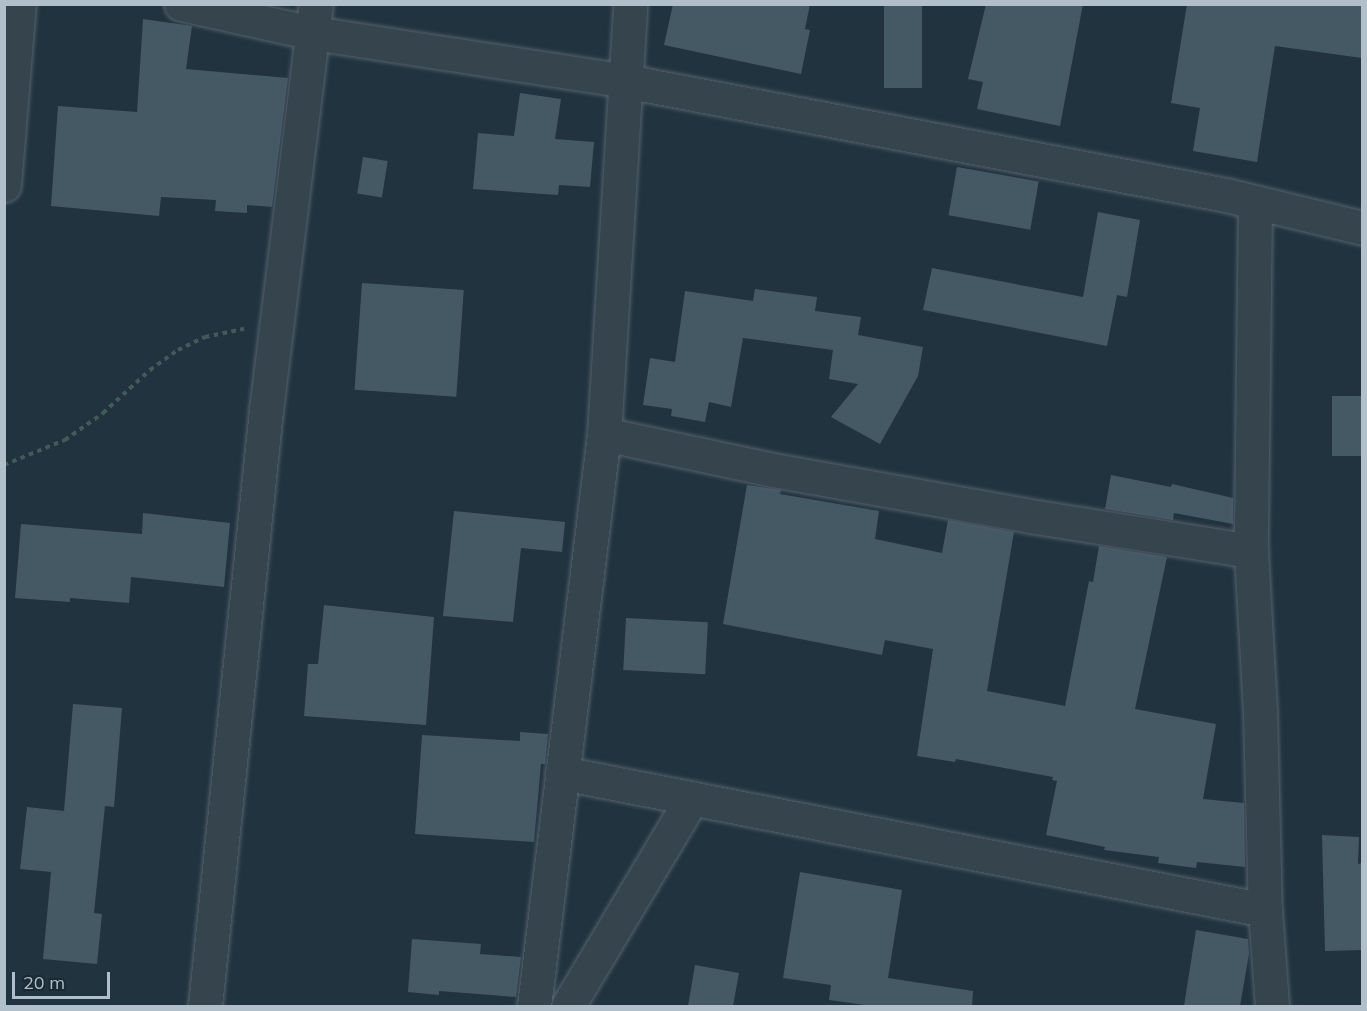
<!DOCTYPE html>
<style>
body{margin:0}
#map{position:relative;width:1367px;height:1011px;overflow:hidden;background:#21333e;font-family:Mulish,sans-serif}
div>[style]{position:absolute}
.building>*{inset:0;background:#455965;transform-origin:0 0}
.path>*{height:4px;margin-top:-2px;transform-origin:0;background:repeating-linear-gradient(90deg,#415b5a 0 4.5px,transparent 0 9px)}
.roads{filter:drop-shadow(0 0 2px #54626c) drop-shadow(0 0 2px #54626c)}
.minor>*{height:33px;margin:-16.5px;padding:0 16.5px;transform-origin:16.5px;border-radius:16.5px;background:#36444e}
span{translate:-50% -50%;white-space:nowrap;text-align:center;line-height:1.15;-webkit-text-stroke:5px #1b2933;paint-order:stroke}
.frame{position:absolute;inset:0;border:6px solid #b1bfca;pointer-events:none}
.scale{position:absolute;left:12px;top:972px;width:98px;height:27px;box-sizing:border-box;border:3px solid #b1bfca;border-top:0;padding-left:8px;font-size:18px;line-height:21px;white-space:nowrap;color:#b1bfca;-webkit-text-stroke:4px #1b2933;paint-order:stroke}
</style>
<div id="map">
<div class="building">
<i style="clip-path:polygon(673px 4px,810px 4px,805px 29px,810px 30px,801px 74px,664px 45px)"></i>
<i style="left:884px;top:4px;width:38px;height:84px"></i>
<i style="clip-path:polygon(986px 4px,1083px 4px,1060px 126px,977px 109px,983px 82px,968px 79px)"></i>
<i style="clip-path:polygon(1187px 4px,1362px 4px,1362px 58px,1275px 46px,1257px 162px,1193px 151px,1200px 108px,1171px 103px)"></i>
<i style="clip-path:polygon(143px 19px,192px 26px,186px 69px,288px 78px,272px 207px,247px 205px,247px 213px,215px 211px,216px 200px,161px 197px,159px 216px,51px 206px,58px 106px,137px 112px)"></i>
<i style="clip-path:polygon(520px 93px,561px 99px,555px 139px,594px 142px,590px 187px,559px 185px,558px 195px,473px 189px,478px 133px,514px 136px)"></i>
<i style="left:363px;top:157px;width:25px;height:37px;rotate:9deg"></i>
<i style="left:957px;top:167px;width:83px;height:49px;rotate:10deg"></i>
<i style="clip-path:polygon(1098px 212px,1140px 220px,1127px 297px,1117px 295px,1107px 346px,923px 310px,932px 268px,1083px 297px)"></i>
<i style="left:362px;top:283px;width:102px;height:107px;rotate:4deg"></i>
<i style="clip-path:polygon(755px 289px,817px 297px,815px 311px,861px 317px,858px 335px,923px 347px,918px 376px,880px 444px,831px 417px,858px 384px,829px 379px,833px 350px,743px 338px,731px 407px,709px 402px,705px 422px,671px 416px,672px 409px,643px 405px,650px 358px,675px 362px,685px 291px,753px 301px)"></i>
<i style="left:1332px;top:396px;width:30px;height:60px"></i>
<i style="clip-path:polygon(1111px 475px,1171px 487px,1172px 484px,1233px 498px,1233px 524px,1174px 513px,1173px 520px,1105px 509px)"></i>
<i style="clip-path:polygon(747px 485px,781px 490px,780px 494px,879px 511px,875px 539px,942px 553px,948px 520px,1014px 532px,987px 691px,1065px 706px,1089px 581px,1093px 582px,1099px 546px,1167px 557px,1135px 709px,1216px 724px,1203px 799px,1244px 803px,1245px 867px,1197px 862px,1196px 868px,1158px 863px,1159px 857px,1104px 850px,1105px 847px,1046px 835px,1057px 781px,1052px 780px,1053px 777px,956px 759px,955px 762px,917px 756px,933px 649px,885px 640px,882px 655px,723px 624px)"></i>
<i style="clip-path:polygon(454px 511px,565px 522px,562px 552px,521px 548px,513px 622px,443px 616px)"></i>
<i style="clip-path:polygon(143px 513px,230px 523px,224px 587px,131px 577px,129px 603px,70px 598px,70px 602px,15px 598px,21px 524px,142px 534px)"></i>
<i style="clip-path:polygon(324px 605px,434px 617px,426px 725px,304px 716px,308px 664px,318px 664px)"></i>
<i style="left:626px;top:618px;width:82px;height:52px;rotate:3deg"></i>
<i style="clip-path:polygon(73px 704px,122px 708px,114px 807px,105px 806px,94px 913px,102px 914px,97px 964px,43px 959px,51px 872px,20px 869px,27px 807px,64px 811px)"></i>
<i style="clip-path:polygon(520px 732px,548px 734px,545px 764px,541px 764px,534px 842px,415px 834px,422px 735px,520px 741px)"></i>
<i style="clip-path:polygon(1322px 835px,1359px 837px,1358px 864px,1362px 863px,1362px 950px,1325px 951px)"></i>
<i style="clip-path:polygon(800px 872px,902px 890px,888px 978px,973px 991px,972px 1006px,872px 1006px,829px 1000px,831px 985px,783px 978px)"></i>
<i style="clip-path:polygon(1196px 930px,1248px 939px,1249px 954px,1240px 1006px,1184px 1006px)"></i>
<i style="clip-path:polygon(412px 939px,481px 944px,480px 954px,521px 957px,516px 997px,439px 991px,439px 995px,408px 992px)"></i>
<i style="clip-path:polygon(695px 965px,739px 973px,733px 1006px,688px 1006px)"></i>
</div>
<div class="path">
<i style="left:4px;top:465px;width:66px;rotate:-22.3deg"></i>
<i style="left:65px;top:440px;width:47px;rotate:-35.4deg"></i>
<i style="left:103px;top:413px;width:64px;rotate:-42.5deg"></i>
<i style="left:150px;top:370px;width:34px;rotate:-36deg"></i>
<i style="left:178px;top:350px;width:30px;rotate:-26deg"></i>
<i style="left:205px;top:337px;width:40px;rotate:-12deg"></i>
</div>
<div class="roads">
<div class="minor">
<i style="left:181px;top:4px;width:135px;rotate:12.4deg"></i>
<i style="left:313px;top:33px;width:316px;rotate:8.7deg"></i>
<i style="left:625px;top:81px;width:612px;rotate:10.74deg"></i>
<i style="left:1226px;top:195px;width:140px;rotate:13.6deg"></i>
<i style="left:4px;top:185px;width:182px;rotate:-85.3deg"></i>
<i style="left:1255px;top:204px;width:347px;rotate:90.7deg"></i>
<i style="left:1251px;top:551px;width:161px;rotate:86.8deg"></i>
<i style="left:1260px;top:712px;width:198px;rotate:88.6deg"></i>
<i style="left:1265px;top:910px;width:96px;rotate:85.8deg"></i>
<i style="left:604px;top:434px;width:173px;rotate:12deg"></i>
<i style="left:773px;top:470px;width:261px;rotate:10.1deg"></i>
<i style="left:1030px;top:516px;width:224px;rotate:9deg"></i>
<i style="left:562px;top:773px;width:716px;rotate:11.03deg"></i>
<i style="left:205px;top:1006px;width:599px;rotate:-84.16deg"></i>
<i style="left:266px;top:410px;width:409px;rotate:-83deg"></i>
<i style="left:534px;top:1006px;width:576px;rotate:-83.02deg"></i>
<i style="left:604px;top:434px;width:431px;rotate:-86.5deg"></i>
<i style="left:568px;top:1006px;width:242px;rotate:-59.2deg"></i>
</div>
</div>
<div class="frame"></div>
<div class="scale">20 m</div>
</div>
